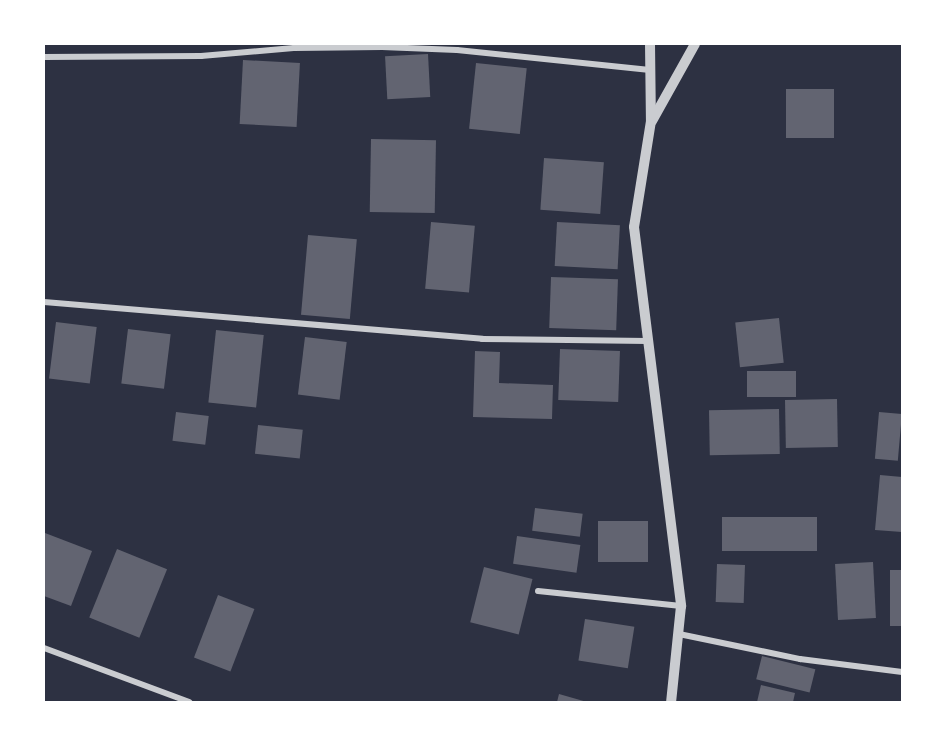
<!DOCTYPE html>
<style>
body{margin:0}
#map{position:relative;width:946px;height:746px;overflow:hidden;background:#2d3142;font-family:Commissioner,sans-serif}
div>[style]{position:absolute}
.building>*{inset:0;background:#626471;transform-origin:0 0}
.minor>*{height:6px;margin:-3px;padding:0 3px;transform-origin:3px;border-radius:3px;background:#caccd0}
.tertiary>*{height:10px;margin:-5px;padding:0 5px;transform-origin:5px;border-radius:5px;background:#caccd0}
span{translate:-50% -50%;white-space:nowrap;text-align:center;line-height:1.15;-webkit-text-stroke:6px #fff;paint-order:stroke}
.frame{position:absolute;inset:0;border:45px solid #fff;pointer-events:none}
</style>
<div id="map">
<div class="building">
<i style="left:428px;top:54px;width:43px;height:43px;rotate:87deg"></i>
<i style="left:243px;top:60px;width:57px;height:64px;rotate:3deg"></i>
<i style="left:476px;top:63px;width:51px;height:66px;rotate:6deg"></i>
<i style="left:786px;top:89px;width:48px;height:49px"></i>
<i style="left:371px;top:139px;width:65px;height:73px;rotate:1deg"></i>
<i style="left:544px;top:158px;width:60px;height:52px;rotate:4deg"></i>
<i style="left:431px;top:222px;width:44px;height:67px;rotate:5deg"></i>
<i style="left:557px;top:222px;width:63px;height:44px;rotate:3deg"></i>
<i style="left:308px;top:235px;width:49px;height:80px;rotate:5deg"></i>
<i style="left:551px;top:277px;width:67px;height:51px;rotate:2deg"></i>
<i style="left:779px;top:318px;width:45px;height:44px;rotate:84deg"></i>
<i style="left:56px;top:322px;width:41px;height:57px;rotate:7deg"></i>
<i style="left:128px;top:329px;width:43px;height:55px;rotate:7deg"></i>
<i style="left:216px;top:330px;width:48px;height:73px;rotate:6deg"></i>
<i style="left:305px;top:337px;width:42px;height:58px;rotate:7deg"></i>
<i style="left:560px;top:349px;width:60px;height:51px;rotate:2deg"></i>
<i style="clip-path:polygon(475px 351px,500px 352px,499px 383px,553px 385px,552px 419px,473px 417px)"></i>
<i style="left:796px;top:371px;width:26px;height:49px;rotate:90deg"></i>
<i style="left:837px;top:399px;width:48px;height:52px;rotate:89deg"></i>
<i style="left:779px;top:409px;width:45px;height:70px;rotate:89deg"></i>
<i style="left:176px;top:412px;width:33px;height:29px;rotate:7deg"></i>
<i style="left:879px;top:412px;width:23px;height:47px;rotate:5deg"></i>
<i style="left:258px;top:425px;width:45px;height:29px;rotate:6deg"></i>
<i style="clip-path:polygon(880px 475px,902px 477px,902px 532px,875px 530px)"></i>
<i style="left:535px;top:508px;width:48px;height:23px;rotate:7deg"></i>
<i style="left:722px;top:517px;width:95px;height:34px"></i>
<i style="left:598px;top:521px;width:50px;height:41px"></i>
<i style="clip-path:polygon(45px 533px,92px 551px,71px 606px,44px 596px)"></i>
<i style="left:517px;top:536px;width:64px;height:28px;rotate:8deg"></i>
<i style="left:117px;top:549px;width:54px;height:74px;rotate:22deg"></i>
<i style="left:873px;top:562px;width:56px;height:38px;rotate:87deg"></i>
<i style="left:717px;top:564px;width:28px;height:38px;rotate:2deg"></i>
<i style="left:484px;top:567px;width:50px;height:57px;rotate:14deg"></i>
<i style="left:902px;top:570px;width:56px;height:12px;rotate:90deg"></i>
<i style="left:218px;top:595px;width:39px;height:67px;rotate:21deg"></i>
<i style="left:585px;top:619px;width:50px;height:42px;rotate:9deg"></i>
<i style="left:762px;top:656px;width:55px;height:24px;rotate:14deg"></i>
<i style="clip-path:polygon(761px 685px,795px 693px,793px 702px,757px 702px)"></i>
<i style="clip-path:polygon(559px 694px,587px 702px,557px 702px)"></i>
</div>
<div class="minor">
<i style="left:44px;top:57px;width:157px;rotate:-0.4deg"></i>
<i style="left:201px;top:56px;width:93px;rotate:-4.9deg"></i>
<i style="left:294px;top:48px;width:88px;rotate:-0.7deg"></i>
<i style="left:382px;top:47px;width:75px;rotate:2.3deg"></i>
<i style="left:457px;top:50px;width:194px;rotate:5.9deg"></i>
<i style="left:44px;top:302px;width:440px;rotate:4.8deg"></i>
<i style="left:482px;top:339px;width:166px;rotate:0.7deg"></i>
<i style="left:538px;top:591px;width:144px;rotate:6deg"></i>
<i style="left:679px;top:634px;width:124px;rotate:11.7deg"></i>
<i style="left:800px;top:659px;width:103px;rotate:7.3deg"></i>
<i style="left:44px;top:648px;width:155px;rotate:20.4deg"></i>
</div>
<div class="tertiary">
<i style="left:650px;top:44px;width:77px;rotate:89.3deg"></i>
<i style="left:651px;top:121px;width:107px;rotate:99.1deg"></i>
<i style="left:634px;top:227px;width:382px;rotate:82.9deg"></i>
<i style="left:681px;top:606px;width:97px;rotate:95.9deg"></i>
<i style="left:652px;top:121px;width:88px;rotate:-60.8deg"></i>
</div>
<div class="frame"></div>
</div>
